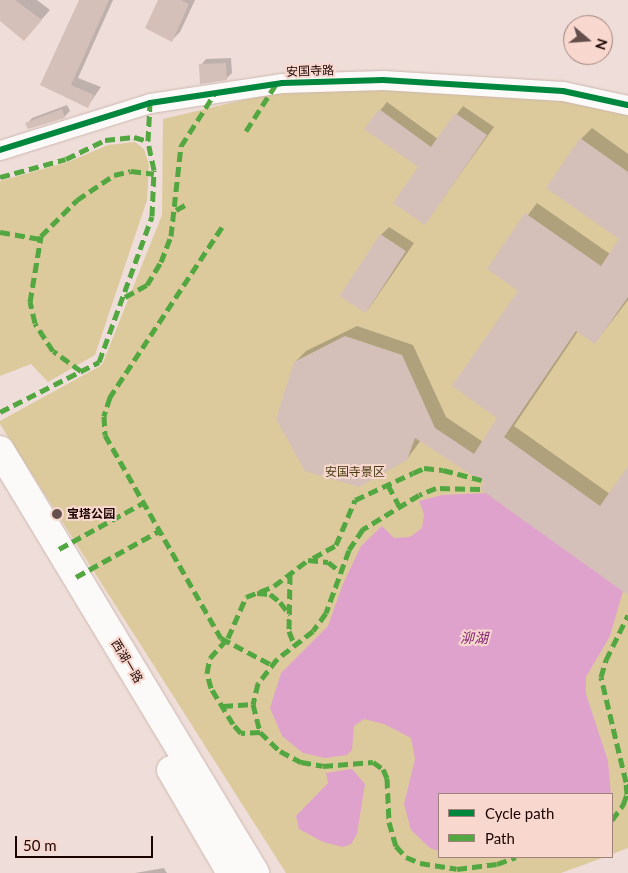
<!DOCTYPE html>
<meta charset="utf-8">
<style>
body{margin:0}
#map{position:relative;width:628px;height:873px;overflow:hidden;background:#eeddd8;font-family:Lato,"Noto Sans SC",sans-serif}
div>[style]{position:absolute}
.green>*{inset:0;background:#dcca9d}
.water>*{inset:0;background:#dfa2cc}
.shadow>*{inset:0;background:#0003}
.building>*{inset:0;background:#d5bfb9;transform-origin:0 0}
.roads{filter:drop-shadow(0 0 1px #cdb7b1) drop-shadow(0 0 1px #cdb7b1)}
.minor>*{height:19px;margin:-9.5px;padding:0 9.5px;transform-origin:9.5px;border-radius:9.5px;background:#fcfaf9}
.secondary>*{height:28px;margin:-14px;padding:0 14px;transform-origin:14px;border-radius:14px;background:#fcfaf9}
.quiet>*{height:5px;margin-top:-2.5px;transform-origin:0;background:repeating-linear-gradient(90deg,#52a740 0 10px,transparent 0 15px)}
.cycleway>*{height:6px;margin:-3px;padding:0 3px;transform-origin:3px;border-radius:3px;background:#00873e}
.dots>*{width:14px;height:14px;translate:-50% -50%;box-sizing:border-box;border:2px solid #f8d7ce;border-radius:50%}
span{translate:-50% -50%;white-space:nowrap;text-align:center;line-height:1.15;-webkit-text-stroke:4px #f8d7ce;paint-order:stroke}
.street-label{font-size:12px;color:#1b0300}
.park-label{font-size:12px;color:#453a0e}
.poi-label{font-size:12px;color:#1b0300;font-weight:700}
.left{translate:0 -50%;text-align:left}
.water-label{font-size:14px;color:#832573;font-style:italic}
.legend{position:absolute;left:438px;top:793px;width:175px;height:65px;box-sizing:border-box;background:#f8d7ce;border:1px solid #a0827c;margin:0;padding:6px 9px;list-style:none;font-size:15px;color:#1b0300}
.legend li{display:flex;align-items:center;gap:10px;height:25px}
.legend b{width:25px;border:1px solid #a0827c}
.north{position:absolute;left:563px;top:15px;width:50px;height:50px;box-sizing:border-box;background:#f8d7ce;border:1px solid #a0827c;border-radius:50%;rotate:108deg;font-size:14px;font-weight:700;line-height:20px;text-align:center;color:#1b0300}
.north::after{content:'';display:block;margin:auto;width:18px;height:22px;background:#654f4c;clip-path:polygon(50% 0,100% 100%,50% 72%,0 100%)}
.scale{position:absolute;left:15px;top:836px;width:138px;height:22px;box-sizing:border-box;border:2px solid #1b0300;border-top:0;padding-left:6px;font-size:15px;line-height:18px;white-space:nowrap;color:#1b0300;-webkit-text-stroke:4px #f8d7ce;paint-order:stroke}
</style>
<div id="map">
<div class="green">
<i style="clip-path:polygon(387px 87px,565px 101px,628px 114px,628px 848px,612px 854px,612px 794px,439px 794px,439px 857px,605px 857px,561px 873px,286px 873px,0 424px,0 421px,102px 365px,162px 215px,163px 119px,282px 91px)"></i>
<i style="clip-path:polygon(135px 142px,144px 149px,149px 165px,147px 200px,95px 355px,48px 382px,31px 364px,0 376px,0 181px,68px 162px,108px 145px)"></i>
</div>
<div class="water">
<i style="clip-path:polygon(486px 493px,623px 591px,610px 636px,586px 677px,586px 694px,608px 761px,611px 794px,439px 794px,439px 851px,430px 848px,411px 830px,404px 804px,415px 759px,411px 738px,384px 724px,364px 719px,354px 726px,352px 750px,347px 755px,325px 758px,303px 753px,282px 736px,270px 708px,281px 673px,328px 626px,343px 584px,361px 546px,382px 526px,394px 538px,410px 537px,422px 528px,424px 514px,419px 501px,442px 495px)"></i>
<i style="clip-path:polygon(352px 769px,365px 784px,357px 834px,351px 844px,343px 847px,323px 842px,299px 829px,296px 816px,328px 783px,326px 773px)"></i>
</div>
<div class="shadow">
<i style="clip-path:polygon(0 0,37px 0,50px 10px,33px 29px,0 19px)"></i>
<i style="clip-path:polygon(80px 0,113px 0,78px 78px,101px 87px,88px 106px,42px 84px)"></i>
<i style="clip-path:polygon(159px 0,195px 0,180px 32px,172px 40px)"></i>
<i style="clip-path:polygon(231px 58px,232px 73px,226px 79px,201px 65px,206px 59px)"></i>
<i style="clip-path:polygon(387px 102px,438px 139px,463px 106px,494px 127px,425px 223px,419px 167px,366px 128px)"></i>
<i style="clip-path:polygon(67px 105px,70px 111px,64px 117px,27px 124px,32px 118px)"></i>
<i style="clip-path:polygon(592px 128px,628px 154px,628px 300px,595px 343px,578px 331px,514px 426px,610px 494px,628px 468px,628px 593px,486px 482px,421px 440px,407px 459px,295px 362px,306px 351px,357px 326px,413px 345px,446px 417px,483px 442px,499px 418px,520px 290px,488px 268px,537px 203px,610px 254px,621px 239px,581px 139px)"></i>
<i style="clip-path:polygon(389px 227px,414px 243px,367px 311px,381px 235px)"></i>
<i style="clip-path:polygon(164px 868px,167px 873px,135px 873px)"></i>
</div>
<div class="building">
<i style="clip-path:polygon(0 0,15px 0,42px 20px,24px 41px,0 21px)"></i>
<i style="clip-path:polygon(79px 0,109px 0,71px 85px,94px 95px,88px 108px,40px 85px)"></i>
<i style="clip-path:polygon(158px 0,181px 0,189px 4px,172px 42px,145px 28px)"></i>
<i style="clip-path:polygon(226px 63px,227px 80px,200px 84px,199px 64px)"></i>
<i style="clip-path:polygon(62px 109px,65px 118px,28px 129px,25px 123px)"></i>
<i style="clip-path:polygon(379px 109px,431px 147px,455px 113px,487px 135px,425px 225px,393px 203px,418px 167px,364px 129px)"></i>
<i style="clip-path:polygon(580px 138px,628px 172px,628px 297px,595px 344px,576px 331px,504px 437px,600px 506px,628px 466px,628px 595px,480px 489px,484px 483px,415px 438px,407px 460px,359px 487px,305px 471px,276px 419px,294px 362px,345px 336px,402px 355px,435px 428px,474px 454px,497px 418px,452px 386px,518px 291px,487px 269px,525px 213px,601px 266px,619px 239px,546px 188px)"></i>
<i style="left:380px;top:234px;width:31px;height:74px;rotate:33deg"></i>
</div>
<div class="roads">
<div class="minor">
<i style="left:0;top:150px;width:157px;rotate:-17.4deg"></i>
<i style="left:150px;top:103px;width:134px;rotate:-8.6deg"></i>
<i style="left:282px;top:83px;width:101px;rotate:-1.7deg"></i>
<i style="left:383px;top:80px;width:180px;rotate:3.5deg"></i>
<i style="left:563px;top:91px;width:66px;rotate:12.2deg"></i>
</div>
<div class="secondary">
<i style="left:0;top:450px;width:494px;rotate:58.9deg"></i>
<i style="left:171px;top:770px;width:119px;rotate:59.8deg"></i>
</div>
</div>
<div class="quiet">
<i style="left:246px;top:131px;width:56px;rotate:-57.4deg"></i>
<i style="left:0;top:177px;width:68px;rotate:-15.3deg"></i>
<i style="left:66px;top:159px;width:43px;rotate:-26deg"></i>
<i style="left:105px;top:140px;width:29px;rotate:-6deg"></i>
<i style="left:134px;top:137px;width:15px;rotate:16deg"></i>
<i style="left:176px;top:210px;width:13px;rotate:-29deg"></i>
<i style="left:222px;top:227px;width:204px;rotate:123.4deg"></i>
<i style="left:110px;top:397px;width:20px;rotate:108deg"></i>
<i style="left:104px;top:416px;width:19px;rotate:87deg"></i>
<i style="left:105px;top:435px;width:234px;rotate:60.3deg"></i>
<i style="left:221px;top:638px;width:58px;rotate:27.9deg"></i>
<i style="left:0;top:232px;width:41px;rotate:9.9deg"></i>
<i style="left:125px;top:297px;width:25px;rotate:-29deg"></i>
<i style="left:147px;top:285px;width:27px;rotate:-59deg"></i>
<i style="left:161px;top:262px;width:28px;rotate:-69deg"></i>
<i style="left:171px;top:236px;width:91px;rotate:-83.7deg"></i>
<i style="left:181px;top:146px;width:63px;rotate:-57.3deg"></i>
<i style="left:81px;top:371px;width:34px;rotate:-144deg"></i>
<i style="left:53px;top:351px;width:33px;rotate:-123deg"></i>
<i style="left:35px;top:323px;width:22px;rotate:-103deg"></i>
<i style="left:30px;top:302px;width:67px;rotate:-80.5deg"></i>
<i style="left:41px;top:236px;width:51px;rotate:-45deg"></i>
<i style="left:77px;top:200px;width:45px;rotate:-34deg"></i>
<i style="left:114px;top:175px;width:17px;rotate:-13deg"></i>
<i style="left:131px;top:171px;width:23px;rotate:7deg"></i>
<i style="left:0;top:412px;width:111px;rotate:-26.8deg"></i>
<i style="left:99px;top:362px;width:155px;rotate:-70deg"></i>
<i style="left:152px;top:216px;width:46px;rotate:-87.5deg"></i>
<i style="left:154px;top:170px;width:30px;rotate:-102deg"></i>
<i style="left:148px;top:141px;width:38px;rotate:-87deg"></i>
<i style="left:388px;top:485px;width:24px;rotate:62deg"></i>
<i style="left:480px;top:489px;width:44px;rotate:-178.7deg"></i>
<i style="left:436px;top:488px;width:18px;rotate:158deg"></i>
<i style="left:419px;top:495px;width:66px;rotate:148.7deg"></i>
<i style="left:363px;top:529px;width:25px;rotate:124deg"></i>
<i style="left:349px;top:550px;width:67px;rotate:110.1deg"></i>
<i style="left:326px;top:613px;width:22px;rotate:126deg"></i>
<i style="left:313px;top:631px;width:46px;rotate:142.1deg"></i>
<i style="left:277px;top:659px;width:31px;rotate:128deg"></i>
<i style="left:258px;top:683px;width:22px;rotate:103deg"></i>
<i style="left:253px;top:704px;width:29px;rotate:76deg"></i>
<i style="left:260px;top:732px;width:28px;rotate:44deg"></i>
<i style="left:280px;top:751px;width:24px;rotate:28deg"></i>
<i style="left:301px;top:762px;width:22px;rotate:10deg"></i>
<i style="left:323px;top:766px;width:50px;rotate:-4.6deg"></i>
<i style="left:373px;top:762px;width:12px;rotate:35deg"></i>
<i style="left:383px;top:769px;width:10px;rotate:66deg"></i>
<i style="left:387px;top:778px;width:44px;rotate:87.4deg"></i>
<i style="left:389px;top:822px;width:25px;rotate:74deg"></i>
<i style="left:396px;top:846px;width:15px;rotate:48deg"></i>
<i style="left:406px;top:857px;width:15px;rotate:23deg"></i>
<i style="left:420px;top:863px;width:37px;rotate:9deg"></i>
<i style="left:457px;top:869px;width:40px;rotate:-7.1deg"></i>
<i style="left:497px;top:864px;width:20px;rotate:-20deg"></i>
<i style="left:59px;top:549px;width:96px;rotate:-28.7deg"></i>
<i style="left:313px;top:558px;width:26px;rotate:-29deg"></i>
<i style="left:336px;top:545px;width:49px;rotate:-67.1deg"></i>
<i style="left:355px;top:500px;width:64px;rotate:-25deg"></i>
<i style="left:413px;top:473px;width:12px;rotate:-24deg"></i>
<i style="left:424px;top:468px;width:19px;rotate:6deg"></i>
<i style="left:443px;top:470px;width:43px;rotate:14.7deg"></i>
<i style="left:290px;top:574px;width:57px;rotate:91deg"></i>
<i style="left:289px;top:631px;width:14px;rotate:69deg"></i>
<i style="left:76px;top:577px;width:95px;rotate:-29deg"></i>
<i style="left:257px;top:593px;width:13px;rotate:4deg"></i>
<i style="left:270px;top:594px;width:13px;rotate:39deg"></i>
<i style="left:280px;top:602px;width:16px;rotate:52deg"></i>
<i style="left:223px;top:706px;width:30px;rotate:-4deg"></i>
<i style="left:260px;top:732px;width:19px;rotate:177deg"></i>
<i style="left:241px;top:733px;width:12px;rotate:-132deg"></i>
<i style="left:233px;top:724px;width:42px;rotate:-121.4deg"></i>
<i style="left:211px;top:688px;width:16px;rotate:-105deg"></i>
<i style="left:207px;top:673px;width:15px;rotate:-79deg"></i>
<i style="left:210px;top:658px;width:27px;rotate:-48deg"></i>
<i style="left:228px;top:638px;width:45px;rotate:-66.3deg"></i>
<i style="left:246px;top:597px;width:30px;rotate:-21deg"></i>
<i style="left:274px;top:586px;width:43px;rotate:-37.4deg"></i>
<i style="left:308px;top:560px;width:20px;rotate:6deg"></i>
<i style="left:328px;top:562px;width:16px;rotate:38deg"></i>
<i style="left:612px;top:820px;width:19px;rotate:-54deg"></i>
<i style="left:623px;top:805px;width:12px;rotate:-70deg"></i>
<i style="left:627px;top:794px;width:12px;rotate:-95deg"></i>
<i style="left:626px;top:782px;width:108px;rotate:-103.4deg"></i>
<i style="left:601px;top:677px;width:18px;rotate:-74deg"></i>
<i style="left:606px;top:660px;width:50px;rotate:-63.9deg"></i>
</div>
<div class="cycleway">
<i style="left:0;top:150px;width:157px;rotate:-17.4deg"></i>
<i style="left:150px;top:103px;width:134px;rotate:-8.6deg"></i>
<i style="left:282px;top:83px;width:101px;rotate:-1.7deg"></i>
<i style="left:383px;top:80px;width:180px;rotate:3.5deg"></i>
<i style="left:563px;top:91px;width:66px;rotate:12.2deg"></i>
</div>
<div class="dots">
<i style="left:57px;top:514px;background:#654f4c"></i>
</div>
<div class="street-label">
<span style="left:310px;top:71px;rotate:-2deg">安国寺路</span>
<span style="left:127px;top:661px;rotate:59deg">西湖一路</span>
</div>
<div class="park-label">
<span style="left:355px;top:472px">安国寺景区</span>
</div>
<div class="poi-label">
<span class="left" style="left:67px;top:514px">宝塔公园</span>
</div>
<div class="water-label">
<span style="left:474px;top:638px">泖湖</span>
</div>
<ul class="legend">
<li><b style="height:6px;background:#00873e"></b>Cycle path</li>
<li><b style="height:6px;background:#52a740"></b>Path</li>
</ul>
<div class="north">N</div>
<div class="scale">50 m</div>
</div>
